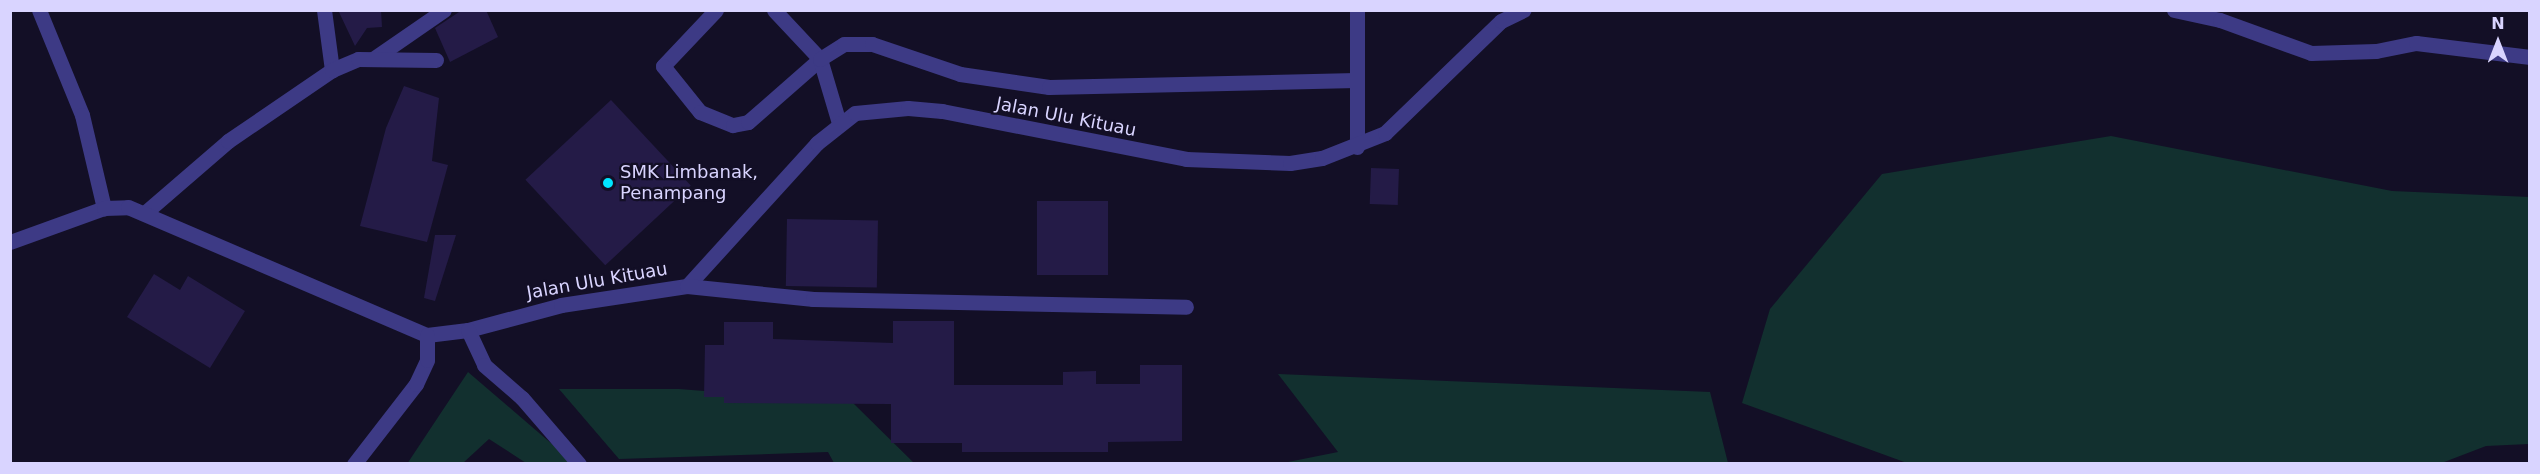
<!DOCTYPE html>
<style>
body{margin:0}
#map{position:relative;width:2540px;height:474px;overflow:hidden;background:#130f26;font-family:"DejaVu Sans",sans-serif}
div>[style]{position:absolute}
.green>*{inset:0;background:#12302f}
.building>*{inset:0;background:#241b47;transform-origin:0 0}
.minor>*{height:15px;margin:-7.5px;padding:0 7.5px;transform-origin:7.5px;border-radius:7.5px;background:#3d3a85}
.dots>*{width:16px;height:16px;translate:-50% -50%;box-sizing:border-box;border:3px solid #130f26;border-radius:50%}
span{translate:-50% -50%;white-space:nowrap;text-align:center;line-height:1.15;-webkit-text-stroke:4.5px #130f26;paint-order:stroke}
.street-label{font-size:18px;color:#d9d4ff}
.poi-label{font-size:18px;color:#d9d4ff}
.left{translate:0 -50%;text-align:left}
.frame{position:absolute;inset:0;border:12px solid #d9d4ff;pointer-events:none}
.north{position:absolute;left:2468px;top:12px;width:60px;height:60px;-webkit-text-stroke:4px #130f26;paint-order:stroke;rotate:0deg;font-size:16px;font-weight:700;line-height:24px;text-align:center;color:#d9d4ff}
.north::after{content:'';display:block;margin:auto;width:21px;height:27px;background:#d9d4ff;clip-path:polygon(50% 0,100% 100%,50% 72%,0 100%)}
</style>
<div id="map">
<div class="green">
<i style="clip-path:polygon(2111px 136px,2392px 191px,2529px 197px,2529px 444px,2486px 446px,2439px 464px,1907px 463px,1742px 403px,1770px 309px,1882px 174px)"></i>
<i style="clip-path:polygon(468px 372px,574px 463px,526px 463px,489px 439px,463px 463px,407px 464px)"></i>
<i style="clip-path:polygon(1278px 374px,1710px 392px,1728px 463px,1283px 463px,1338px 452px)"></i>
<i style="clip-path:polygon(559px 389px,679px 389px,853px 403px,914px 463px,834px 463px,828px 452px,619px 459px)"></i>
</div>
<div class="building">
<i style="clip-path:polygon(338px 10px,381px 10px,382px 27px,367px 28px,355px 46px)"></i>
<i style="clip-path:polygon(462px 10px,486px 10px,498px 37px,450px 62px,435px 28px)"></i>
<i style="clip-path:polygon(404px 86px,439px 98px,432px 161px,448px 165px,427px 242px,360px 226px,386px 128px)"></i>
<i style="left:611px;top:100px;width:117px;height:117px;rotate:47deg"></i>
<i style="left:1371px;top:168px;width:28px;height:36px;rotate:2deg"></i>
<i style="left:1037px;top:201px;width:71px;height:74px"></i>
<i style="left:787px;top:219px;width:91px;height:67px;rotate:1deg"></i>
<i style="clip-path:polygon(435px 235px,456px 235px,435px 301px,424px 298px)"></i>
<i style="clip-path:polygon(154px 274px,180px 290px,188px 276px,245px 311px,210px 368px,127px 317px)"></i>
<i style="clip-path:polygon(893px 321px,954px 321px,954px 385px,1063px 385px,1063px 372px,1096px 371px,1096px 384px,1140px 384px,1140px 365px,1182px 365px,1182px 441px,1108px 442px,1108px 452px,962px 452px,962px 443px,891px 443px,891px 404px,724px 403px,724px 397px,704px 397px,705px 345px,724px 345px,724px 322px,773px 322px,773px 339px,893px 343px)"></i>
</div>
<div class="minor">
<i style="left:39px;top:10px;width:113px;rotate:67.7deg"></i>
<i style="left:82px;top:115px;width:96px;rotate:76.7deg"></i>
<i style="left:324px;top:10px;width:61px;rotate:82.4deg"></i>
<i style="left:716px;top:10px;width:77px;rotate:133.4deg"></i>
<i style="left:663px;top:66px;width:59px;rotate:51.2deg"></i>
<i style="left:700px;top:112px;width:35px;rotate:22deg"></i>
<i style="left:733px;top:125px;width:15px;rotate:-11deg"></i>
<i style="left:748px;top:122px;width:96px;rotate:-41.2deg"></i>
<i style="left:820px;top:59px;width:67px;rotate:73.5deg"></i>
<i style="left:774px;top:10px;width:67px;rotate:46.8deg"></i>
<i style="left:820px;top:59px;width:28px;rotate:-32deg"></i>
<i style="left:844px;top:44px;width:28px"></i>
<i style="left:872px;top:44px;width:93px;rotate:18.8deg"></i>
<i style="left:960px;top:74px;width:90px;rotate:8.3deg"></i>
<i style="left:1049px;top:87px;width:307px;rotate:-1.3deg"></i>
<i style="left:2174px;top:10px;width:47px;rotate:12.3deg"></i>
<i style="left:2220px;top:20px;width:97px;rotate:19.9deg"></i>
<i style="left:2311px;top:53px;width:65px;rotate:-1.8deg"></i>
<i style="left:2376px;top:51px;width:41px;rotate:-11.3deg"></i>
<i style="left:2416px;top:43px;width:115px;rotate:7deg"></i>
<i style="left:373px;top:59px;width:86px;rotate:-34.6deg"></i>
<i style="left:1357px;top:147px;width:137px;rotate:-90deg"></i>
<i style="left:147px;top:211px;width:107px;rotate:-40.8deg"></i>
<i style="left:228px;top:141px;width:126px;rotate:-34.3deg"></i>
<i style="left:332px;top:70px;width:28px;rotate:-23deg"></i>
<i style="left:358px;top:59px;width:78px;rotate:0.7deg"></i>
<i style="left:10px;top:242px;width:100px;rotate:-19.9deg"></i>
<i style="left:104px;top:208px;width:24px;rotate:-2deg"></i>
<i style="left:128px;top:207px;width:325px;rotate:23.2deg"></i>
<i style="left:427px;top:335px;width:41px;rotate:-7deg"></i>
<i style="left:468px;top:330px;width:96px;rotate:-15deg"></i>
<i style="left:561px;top:305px;width:127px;rotate:-8.6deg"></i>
<i style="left:687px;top:286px;width:193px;rotate:-47.7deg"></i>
<i style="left:817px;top:143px;width:48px;rotate:-38.3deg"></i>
<i style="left:855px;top:113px;width:53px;rotate:-5.4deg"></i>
<i style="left:908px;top:108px;width:34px;rotate:5deg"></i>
<i style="left:942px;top:111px;width:249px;rotate:11.1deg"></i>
<i style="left:1186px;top:159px;width:104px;rotate:2.2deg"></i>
<i style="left:1290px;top:163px;width:32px;rotate:-9deg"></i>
<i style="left:1322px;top:158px;width:68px;rotate:-21.6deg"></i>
<i style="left:1385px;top:133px;width:161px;rotate:-44deg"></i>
<i style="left:1501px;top:21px;width:25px;rotate:-26deg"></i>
<i style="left:687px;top:286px;width:127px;rotate:5.9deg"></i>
<i style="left:813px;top:299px;width:373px;rotate:1.2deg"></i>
<i style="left:468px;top:330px;width:38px;rotate:65deg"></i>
<i style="left:484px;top:365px;width:50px;rotate:41deg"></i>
<i style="left:522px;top:398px;width:87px;rotate:49.2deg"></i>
<i style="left:354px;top:464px;width:101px;rotate:-52.2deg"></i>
<i style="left:416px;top:384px;width:26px;rotate:-65deg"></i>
<i style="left:427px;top:360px;width:25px;rotate:-90deg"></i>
</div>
<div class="dots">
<i style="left:608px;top:183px;background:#00e5ff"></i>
</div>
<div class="street-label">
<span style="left:1066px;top:117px;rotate:11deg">Jalan Ulu Kituau</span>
<span style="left:597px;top:281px;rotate:-10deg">Jalan Ulu Kituau</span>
</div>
<div class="poi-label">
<span class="left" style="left:620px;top:183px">SMK Limbanak,<br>Penampang</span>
</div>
<div class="frame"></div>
<div class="north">N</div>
</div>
